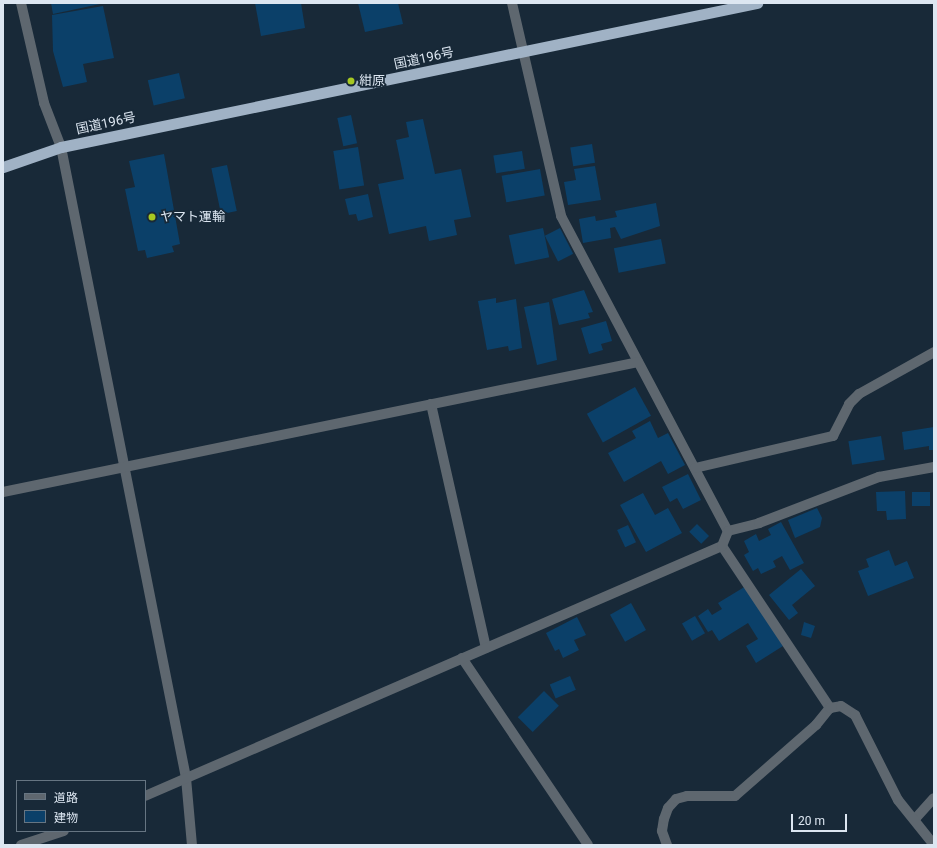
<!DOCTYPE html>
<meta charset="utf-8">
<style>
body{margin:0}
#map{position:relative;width:937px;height:848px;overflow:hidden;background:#182938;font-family:Roboto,"Noto Sans JP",sans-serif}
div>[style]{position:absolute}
.building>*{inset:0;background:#0b4069;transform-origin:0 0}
.minor>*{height:10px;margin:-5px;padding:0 5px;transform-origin:5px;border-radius:5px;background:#5e676f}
.trunk>*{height:11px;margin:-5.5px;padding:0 5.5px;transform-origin:5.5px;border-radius:5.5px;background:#a0b2c5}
.dots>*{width:11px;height:11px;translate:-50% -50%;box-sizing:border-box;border:2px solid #182938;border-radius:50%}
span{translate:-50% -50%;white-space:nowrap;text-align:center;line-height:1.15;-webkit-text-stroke:3.5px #182938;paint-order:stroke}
.street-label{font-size:13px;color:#dce6f1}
.poi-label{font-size:13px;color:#dce6f1}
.left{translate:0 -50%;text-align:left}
.frame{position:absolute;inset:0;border:4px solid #dce6f1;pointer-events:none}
.legend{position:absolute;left:16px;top:780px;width:130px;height:52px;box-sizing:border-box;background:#182938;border:1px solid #667582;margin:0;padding:5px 7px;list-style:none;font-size:12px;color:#dce6f1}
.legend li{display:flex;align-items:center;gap:8px;height:20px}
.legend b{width:20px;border:1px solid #667582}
.scale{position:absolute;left:791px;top:814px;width:56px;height:18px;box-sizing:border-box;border:2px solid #dce6f1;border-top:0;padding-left:5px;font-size:12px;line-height:14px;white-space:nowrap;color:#dce6f1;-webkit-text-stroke:3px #182938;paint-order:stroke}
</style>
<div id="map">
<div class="building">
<i style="clip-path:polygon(51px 3px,99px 3px,100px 4px,53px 14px)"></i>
<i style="clip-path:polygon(255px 3px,301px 3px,305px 28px,261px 36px)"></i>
<i style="clip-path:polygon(358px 3px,398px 3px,403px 24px,365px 32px)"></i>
<i style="clip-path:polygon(103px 6px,114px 58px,83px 64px,87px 82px,63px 87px,53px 51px,52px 15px)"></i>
<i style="left:179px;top:73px;width:26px;height:32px;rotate:77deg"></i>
<i style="left:351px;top:115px;width:29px;height:14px;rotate:78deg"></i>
<i style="clip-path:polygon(423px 119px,435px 174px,461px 169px,471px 217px,454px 220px,457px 235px,429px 241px,426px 226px,389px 234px,378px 184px,404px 179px,396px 140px,409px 137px,406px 122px)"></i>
<i style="left:592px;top:144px;width:19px;height:22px;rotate:81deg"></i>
<i style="left:358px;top:147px;width:39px;height:25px;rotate:81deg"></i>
<i style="left:522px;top:151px;width:18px;height:29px;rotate:81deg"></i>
<i style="clip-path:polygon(164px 154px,180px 244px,172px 246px,174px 252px,147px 258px,145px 250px,138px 251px,125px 189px,135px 187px,129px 161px)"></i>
<i style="left:227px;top:165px;width:47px;height:16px;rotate:78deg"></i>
<i style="clip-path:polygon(595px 166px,601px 200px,568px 205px,564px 182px,576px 180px,574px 169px)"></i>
<i style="left:540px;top:169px;width:27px;height:39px;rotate:80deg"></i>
<i style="clip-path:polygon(368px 194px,373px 217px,358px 221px,356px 214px,349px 215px,345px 199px)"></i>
<i style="clip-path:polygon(656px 203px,660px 226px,621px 239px,615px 227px,610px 228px,611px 238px,583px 243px,579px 219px,595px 216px,596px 221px,617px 217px,615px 211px)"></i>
<i style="left:543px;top:228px;width:30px;height:35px;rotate:78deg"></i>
<i style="left:560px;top:228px;width:29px;height:17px;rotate:63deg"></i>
<i style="left:661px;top:239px;width:25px;height:48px;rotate:79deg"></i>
<i style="clip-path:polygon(584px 290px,593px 312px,588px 313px,590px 318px,559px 325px,552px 299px)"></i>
<i style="clip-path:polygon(496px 298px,496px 303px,516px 299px,522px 348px,509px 351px,508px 346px,487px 350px,478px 301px)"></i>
<i style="clip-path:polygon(549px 302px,557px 360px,537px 365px,524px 307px)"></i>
<i style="clip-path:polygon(606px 321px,612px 341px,601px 344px,603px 350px,589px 354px,581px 328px)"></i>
<i style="left:635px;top:387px;width:33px;height:55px;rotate:61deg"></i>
<i style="clip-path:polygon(650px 421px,658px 438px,668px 433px,685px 465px,668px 474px,661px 461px,624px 482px,608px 453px,636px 438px,632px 431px)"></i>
<i style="clip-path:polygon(934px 427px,934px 450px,929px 450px,929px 446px,904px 450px,902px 432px)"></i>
<i style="left:881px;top:436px;width:24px;height:33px;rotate:81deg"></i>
<i style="clip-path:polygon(688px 474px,701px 500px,683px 509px,677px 498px,670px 502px,662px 487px)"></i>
<i style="clip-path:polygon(905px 491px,906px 519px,887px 520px,886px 511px,877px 511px,876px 492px)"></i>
<i style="left:912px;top:492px;width:18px;height:14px"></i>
<i style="clip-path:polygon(643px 493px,655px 515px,668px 508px,682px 533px,646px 552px,620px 505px)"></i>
<i style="clip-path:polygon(817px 508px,822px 518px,820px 527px,795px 538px,788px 520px)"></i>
<i style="clip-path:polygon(781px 522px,804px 563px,790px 570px,782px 556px,773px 561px,776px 567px,761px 574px,758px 568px,753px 571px,744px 555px,749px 552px,744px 541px,756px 534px,759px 541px,771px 535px,768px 529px)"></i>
<i style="left:697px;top:524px;width:17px;height:11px;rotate:45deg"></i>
<i style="left:628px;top:525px;width:19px;height:12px;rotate:65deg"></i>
<i style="clip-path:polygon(889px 550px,895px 566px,907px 561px,914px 578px,868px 596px,858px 571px,869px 567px,866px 559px)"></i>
<i style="clip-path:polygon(801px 569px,815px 586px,792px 605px,798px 613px,789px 620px,769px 595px)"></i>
<i style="clip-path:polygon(746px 586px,783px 646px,756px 663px,746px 646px,758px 639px,748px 623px,719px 641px,712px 630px,708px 632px,698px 616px,708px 609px,712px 615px,722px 609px,718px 603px)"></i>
<i style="left:631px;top:603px;width:31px;height:24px;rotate:61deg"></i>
<i style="left:695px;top:616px;width:20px;height:15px;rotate:60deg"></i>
<i style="clip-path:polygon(577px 617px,586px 635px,574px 640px,579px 650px,563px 658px,559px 649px,555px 651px,546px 633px)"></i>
<i style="clip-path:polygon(804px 622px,815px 626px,811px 638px,801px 635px)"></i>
<i style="left:570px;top:676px;width:15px;height:22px;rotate:67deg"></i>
<i style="left:544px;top:691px;width:21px;height:37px;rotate:45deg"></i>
</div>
<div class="minor">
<i style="left:21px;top:3px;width:103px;rotate:77deg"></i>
<i style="left:44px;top:103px;width:47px;rotate:68.9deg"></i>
<i style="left:61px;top:147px;width:643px;rotate:78.79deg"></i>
<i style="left:186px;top:778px;width:67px;rotate:84.9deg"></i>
<i style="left:512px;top:3px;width:219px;rotate:77deg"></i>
<i style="left:561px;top:216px;width:357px;rotate:62.1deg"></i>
<i style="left:431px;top:404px;width:250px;rotate:77.3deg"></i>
<i style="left:695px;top:468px;width:142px;rotate:-13.1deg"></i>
<i style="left:833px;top:436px;width:36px;rotate:-63deg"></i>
<i style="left:849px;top:404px;width:14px;rotate:-45deg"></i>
<i style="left:859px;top:394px;width:86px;rotate:-29.2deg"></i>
<i style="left:3px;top:492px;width:648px;rotate:-11.57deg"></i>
<i style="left:728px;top:531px;width:32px;rotate:-14deg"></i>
<i style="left:759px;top:523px;width:129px;rotate:-21deg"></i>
<i style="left:879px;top:477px;width:56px;rotate:-10.3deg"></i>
<i style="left:722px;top:546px;width:195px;rotate:56.3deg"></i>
<i style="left:462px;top:658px;width:225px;rotate:56deg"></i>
<i style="left:145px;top:796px;width:629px;rotate:-23.43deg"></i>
<i style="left:722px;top:546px;width:16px;rotate:-68deg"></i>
<i style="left:915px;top:819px;width:28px;rotate:-48deg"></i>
<i style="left:21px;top:845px;width:45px;rotate:-18deg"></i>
<i style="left:667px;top:845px;width:15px;rotate:-110deg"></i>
<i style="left:662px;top:831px;width:12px;rotate:-81deg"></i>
<i style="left:664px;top:819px;width:12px;rotate:-70deg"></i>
<i style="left:668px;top:808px;width:12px;rotate:-48deg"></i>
<i style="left:676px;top:799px;width:11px;rotate:-15deg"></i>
<i style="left:687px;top:796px;width:48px"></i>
<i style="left:735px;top:796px;width:108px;rotate:-41.2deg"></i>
<i style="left:816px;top:725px;width:22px;rotate:-51deg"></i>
<i style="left:830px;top:708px;width:11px;rotate:-10deg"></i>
<i style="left:841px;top:706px;width:17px;rotate:33deg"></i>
<i style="left:855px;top:715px;width:95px;rotate:63.2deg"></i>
<i style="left:898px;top:800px;width:58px;rotate:51.3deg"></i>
</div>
<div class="trunk">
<i style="left:3px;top:167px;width:61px;rotate:-19deg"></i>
<i style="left:61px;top:147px;width:711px;rotate:-11.69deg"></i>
</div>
<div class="dots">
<i style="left:351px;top:81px;background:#a6c822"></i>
<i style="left:152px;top:217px;background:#a6c822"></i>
</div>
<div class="street-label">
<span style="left:424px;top:59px;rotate:-12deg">国道196号</span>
<span style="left:106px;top:124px;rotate:-12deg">国道196号</span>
</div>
<div class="poi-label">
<span class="left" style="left:359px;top:81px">紺原</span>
<span class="left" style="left:160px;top:217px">ヤマト運輸</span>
</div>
<div class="frame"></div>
<ul class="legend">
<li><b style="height:5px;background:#5e676f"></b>道路</li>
<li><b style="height:11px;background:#0b4069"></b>建物</li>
</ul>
<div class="scale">20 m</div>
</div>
